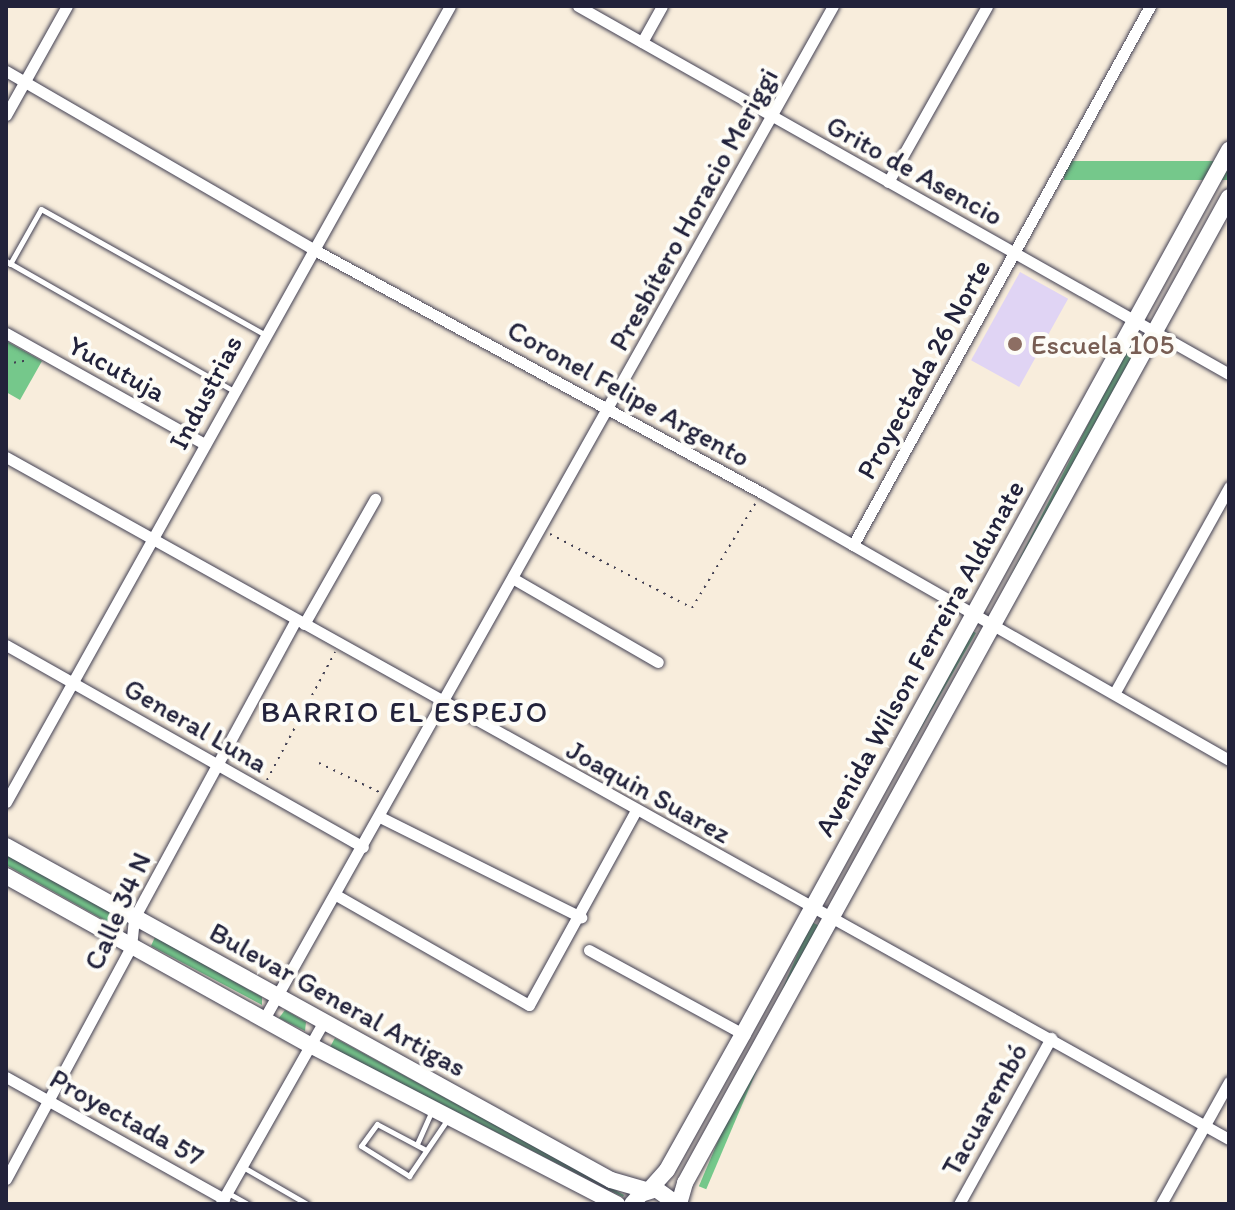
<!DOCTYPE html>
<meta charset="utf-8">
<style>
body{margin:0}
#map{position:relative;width:1235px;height:1210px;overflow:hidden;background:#f8eddc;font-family:Itim,sans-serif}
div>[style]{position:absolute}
.built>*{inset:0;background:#e0d4f4;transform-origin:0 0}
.green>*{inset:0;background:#75c88b;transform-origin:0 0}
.path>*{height:2px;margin-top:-1px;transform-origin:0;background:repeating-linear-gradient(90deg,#424053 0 2px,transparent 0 8px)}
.roads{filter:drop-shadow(0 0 2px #424053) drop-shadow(0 0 2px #424053)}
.lane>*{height:5px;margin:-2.5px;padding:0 2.5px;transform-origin:2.5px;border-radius:2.5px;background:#fff}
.street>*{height:11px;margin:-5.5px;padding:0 5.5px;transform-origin:5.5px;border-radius:5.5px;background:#fff}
.secondary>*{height:16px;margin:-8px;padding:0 8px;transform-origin:8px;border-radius:8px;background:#fff}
.dots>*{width:22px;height:22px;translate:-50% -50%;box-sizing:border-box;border:4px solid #fdfcf7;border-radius:50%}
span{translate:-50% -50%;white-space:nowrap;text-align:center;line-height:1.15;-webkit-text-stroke:8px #fdfcf7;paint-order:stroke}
.street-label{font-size:28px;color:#22223b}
.education-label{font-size:28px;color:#785e54}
.left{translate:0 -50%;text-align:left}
.neighbourhood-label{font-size:30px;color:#22223b;letter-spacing:2px}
.frame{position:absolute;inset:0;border:8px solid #22223b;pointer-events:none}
</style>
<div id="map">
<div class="built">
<i style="left:1020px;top:272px;width:55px;height:101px;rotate:29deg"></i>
</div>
<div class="green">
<i style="left:1229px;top:161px;width:19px;height:165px;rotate:90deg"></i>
<i style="left:1132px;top:338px;width:9px;height:297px;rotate:27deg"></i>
<i style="clip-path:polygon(6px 341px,42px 361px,20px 400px,6px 392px)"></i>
<i style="left:969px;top:629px;width:8px;height:300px;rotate:30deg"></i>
<i style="clip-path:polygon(6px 853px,125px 920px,127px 924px,120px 929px,6px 865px)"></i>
<i style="left:811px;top:922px;width:8px;height:287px;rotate:23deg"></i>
<i style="clip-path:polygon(155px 937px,262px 997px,262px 1005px,151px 946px)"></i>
<i style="clip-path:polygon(285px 1010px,306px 1022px,305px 1031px,279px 1018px)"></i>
<i style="clip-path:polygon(335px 1038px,624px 1195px,623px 1197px,330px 1047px)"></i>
</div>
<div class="path">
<i style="left:6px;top:364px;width:22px;rotate:-10deg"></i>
<i style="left:550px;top:534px;width:160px;rotate:27.5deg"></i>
<i style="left:692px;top:608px;width:122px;rotate:-58.8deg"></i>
<i style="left:319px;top:763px;width:67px;rotate:25.8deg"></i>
<i style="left:267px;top:780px;width:145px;rotate:-62deg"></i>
</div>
<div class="roads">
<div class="lane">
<i style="left:6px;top:261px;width:260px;rotate:29.7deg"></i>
<i style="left:10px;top:264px;width:63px;rotate:-60.6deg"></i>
<i style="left:41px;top:209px;width:256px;rotate:29.3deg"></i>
<i style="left:417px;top:1144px;width:34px;rotate:-66deg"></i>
<i style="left:424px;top:1149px;width:53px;rotate:-152deg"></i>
<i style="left:377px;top:1124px;width:27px;rotate:126deg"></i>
<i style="left:361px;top:1146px;width:57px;rotate:32deg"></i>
<i style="left:409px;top:1176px;width:68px;rotate:-55.8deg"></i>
<i style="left:243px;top:1167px;width:74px;rotate:30deg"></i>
<i style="left:228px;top:1193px;width:23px;rotate:29deg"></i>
</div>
<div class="street">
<i style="left:578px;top:6px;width:748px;rotate:29.48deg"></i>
<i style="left:642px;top:42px;width:41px;rotate:-60.9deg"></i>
<i style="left:6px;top:71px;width:353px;rotate:30.1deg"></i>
<i style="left:311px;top:248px;width:513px;rotate:28.51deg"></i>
<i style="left:762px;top:493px;width:538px;rotate:29.76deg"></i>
<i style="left:6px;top:115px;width:125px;rotate:-60.8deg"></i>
<i style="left:888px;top:182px;width:202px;rotate:-60.6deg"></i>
<i style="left:6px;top:333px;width:228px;rotate:29.2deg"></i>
<i style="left:6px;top:457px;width:1400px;rotate:29.15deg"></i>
<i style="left:853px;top:545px;width:615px;rotate:-61.14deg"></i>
<i style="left:514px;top:579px;width:166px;rotate:30deg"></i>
<i style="left:304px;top:624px;width:144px;rotate:-60.4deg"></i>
<i style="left:6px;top:645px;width:410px;rotate:29.5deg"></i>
<i style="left:1115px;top:692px;width:235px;rotate:-60.9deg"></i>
<i style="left:6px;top:802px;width:911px;rotate:-60.85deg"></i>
<i style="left:380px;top:817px;width:225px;rotate:26.5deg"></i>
<i style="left:336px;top:895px;width:222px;rotate:29.7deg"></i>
<i style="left:529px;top:1005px;width:220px;rotate:-61.2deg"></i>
<i style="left:589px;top:950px;width:175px;rotate:28.6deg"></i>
<i style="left:264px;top:1019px;width:1162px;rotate:-60.68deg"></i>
<i style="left:6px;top:1077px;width:250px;rotate:29.2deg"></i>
<i style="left:6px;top:1179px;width:264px;rotate:-61.7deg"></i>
<i style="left:131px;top:947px;width:29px;rotate:-84deg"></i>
<i style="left:134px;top:918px;width:339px;rotate:-61.5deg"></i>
<i style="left:221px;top:1203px;width:209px;rotate:-60.5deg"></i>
<i style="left:959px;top:1204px;width:190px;rotate:-61deg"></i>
<i style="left:1161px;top:1204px;width:140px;rotate:-60.9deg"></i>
</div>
<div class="secondary">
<i style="left:6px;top:846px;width:691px;rotate:28.9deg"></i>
<i style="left:611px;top:1180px;width:37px;rotate:16deg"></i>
<i style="left:6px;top:876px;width:348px;rotate:29.1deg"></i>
<i style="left:310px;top:1045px;width:346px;rotate:27.4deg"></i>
<i style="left:650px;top:1189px;width:25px;rotate:-48deg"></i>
<i style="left:667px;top:1170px;width:156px;rotate:-60.8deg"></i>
<i style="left:743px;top:1034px;width:1009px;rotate:-61.2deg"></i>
<i style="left:632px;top:1204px;width:13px;rotate:-48deg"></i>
<i style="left:641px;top:1194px;width:16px;rotate:-18deg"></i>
<i style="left:656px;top:1189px;width:26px;rotate:36deg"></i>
<i style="left:679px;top:1204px;width:22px;rotate:-74deg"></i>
<i style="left:685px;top:1183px;width:1126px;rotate:-61.11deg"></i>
</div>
</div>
<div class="dots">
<i style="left:1015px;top:344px;background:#8d6e63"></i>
</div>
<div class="street-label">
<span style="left:915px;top:170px;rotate:29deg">Grito de Asencio</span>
<span style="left:693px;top:209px;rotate:-61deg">Presbítero Horacio Meriggi</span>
<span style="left:117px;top:368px;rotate:29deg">Yucutuja</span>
<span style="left:923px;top:369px;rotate:-61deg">Proyectada 26 Norte</span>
<span style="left:205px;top:392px;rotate:-62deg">Industrias</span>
<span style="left:629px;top:393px;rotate:29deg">Coronel Felipe Argento</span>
<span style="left:919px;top:658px;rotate:-61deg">Avenida Wilson Ferreira Aldunate</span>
<span style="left:196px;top:725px;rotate:30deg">General Luna</span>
<span style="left:649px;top:791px;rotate:29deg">Joaquin Suarez</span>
<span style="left:117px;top:911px;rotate:-66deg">Calle 34 N</span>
<span style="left:338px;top:999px;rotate:29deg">Bulevar General Artigas</span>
<span style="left:984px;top:1109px;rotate:-61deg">Tacuarembó</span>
<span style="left:127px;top:1117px;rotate:29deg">Proyectada 57</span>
</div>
<div class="education-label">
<span class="left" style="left:1031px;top:344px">Escuela 105</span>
</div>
<div class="neighbourhood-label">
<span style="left:405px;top:712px">BARRIO EL ESPEJO</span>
</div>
<div class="frame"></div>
</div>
